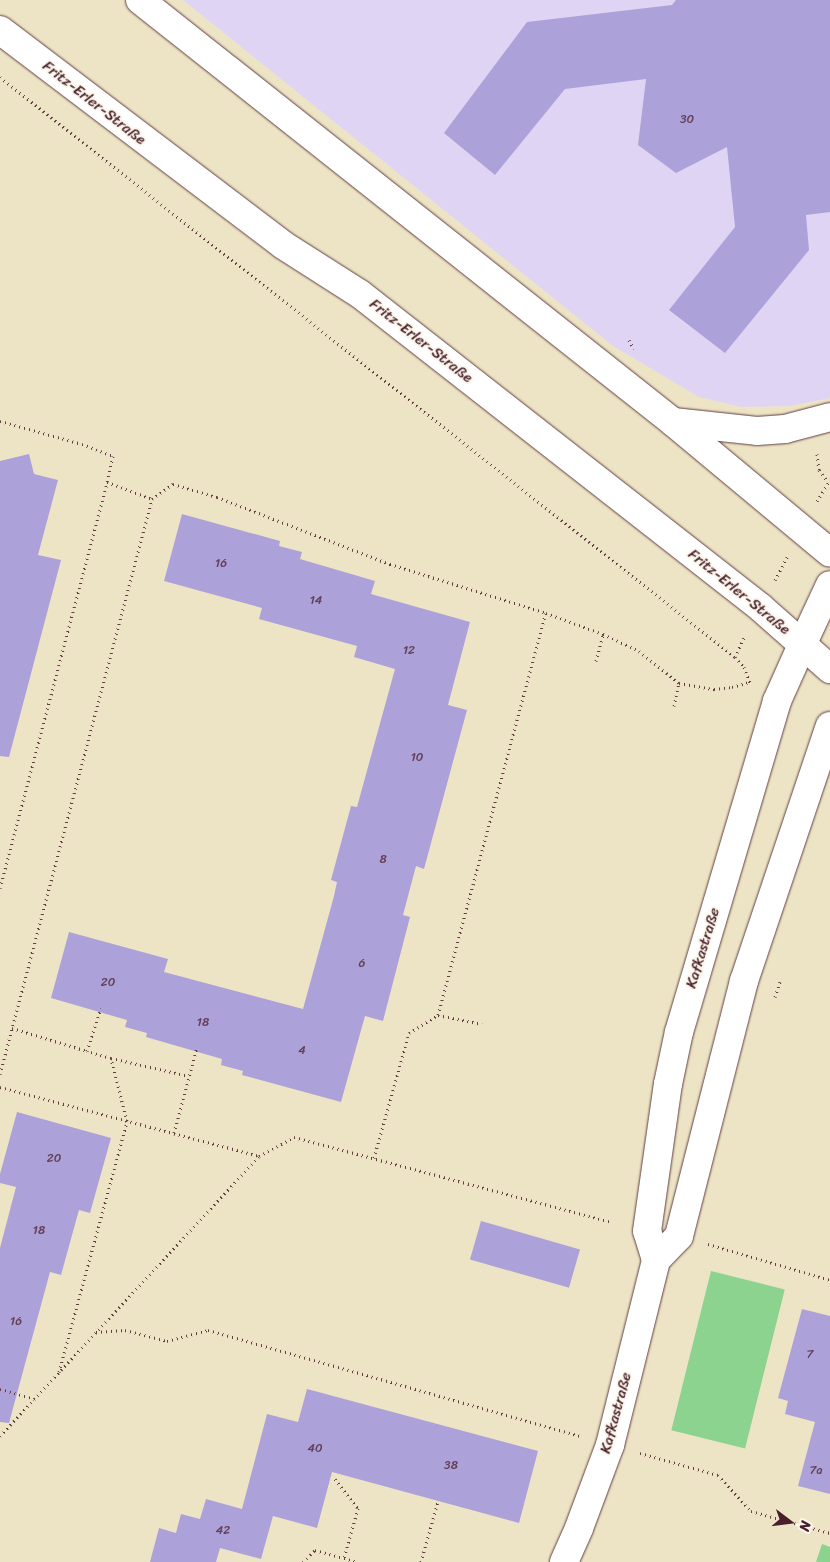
<!DOCTYPE html>
<meta charset="utf-8">
<style>
body{margin:0}
#map{position:relative;width:830px;height:1562px;overflow:hidden;background:#ede4c5;font-family:Sriracha,sans-serif}
div>[style]{position:absolute}
.built>*{inset:0;background:#e0d4f4}
.green>*{inset:0;background:#8bd38e;transform-origin:0 0}
.building>*{inset:0;background:#ada1da;transform-origin:0 0}
.path>*{height:3px;margin-top:-1.5px;transform-origin:0;background:repeating-linear-gradient(90deg,#623d42 0 1px,transparent 0 5px)}
.roads{filter:drop-shadow(0 0 1px #623d42) drop-shadow(0 0 1px #623d42)}
.minor>*{height:28px;margin:-14px;padding:0 14px;transform-origin:14px;border-radius:14px;background:#fff}
.tertiary>*{height:28px;margin:-14px;padding:0 14px;transform-origin:14px;border-radius:14px;background:#fff}
.secondary>*{height:28px;margin:-14px;padding:0 14px;transform-origin:14px;border-radius:14px;background:#fff}
span{translate:-50% -50%;white-space:nowrap;text-align:center;line-height:1.15;-webkit-text-stroke:4px #fbf7ec;paint-order:stroke}
.number-label{font-size:12px;color:#634057}
.number-label span{-webkit-text-stroke-width:0}
.street-label{font-size:15px;color:#4a1f2b}
.north{position:absolute;left:765px;top:1497px;width:50px;height:50px;-webkit-text-stroke:4px #fbf7ec;paint-order:stroke;rotate:105deg;font-size:14px;font-weight:700;line-height:20px;text-align:center;color:#4a1f2b}
.north::after{content:'';display:block;margin:auto;width:18px;height:22px;background:#4a1f2b;clip-path:polygon(50% 0,100% 100%,50% 72%,0 100%)}
</style>
<div id="map">
<div class="built">
<i style="clip-path:polygon(183px 0,830px 0,830px 398px,789px 406px,742px 407px,699px 397px,613px 346px)"></i>
</div>
<div class="green">
<i style="left:711px;top:1271px;width:76px;height:164px;rotate:14deg"></i>
<i style="clip-path:polygon(822px 1544px,830px 1547px,830px 1562px,816px 1562px)"></i>
</div>
<div class="building">
<i style="clip-path:polygon(676px 0,830px 0,830px 212px,806px 215px,809px 250px,725px 353px,669px 310px,735px 227px,727px 147px,676px 173px,638px 145px,646px 79px,565px 89px,495px 175px,444px 133px,527px 22px,672px 5px)"></i>
<i style="clip-path:polygon(29px 454px,34px 474px,58px 480px,38px 555px,61px 560px,9px 757px,0 756px,0 461px)"></i>
<i style="clip-path:polygon(182px 514px,280px 541px,279px 546px,302px 552px,300px 559px,375px 581px,371px 594px,470px 622px,448px 705px,467px 710px,424px 869px,416px 866px,403px 915px,410px 917px,383px 1021px,365px 1016px,341px 1102px,242px 1075px,243px 1071px,221px 1065px,222px 1059px,146px 1037px,147px 1033px,125px 1027px,127px 1020px,51px 998px,69px 932px,168px 959px,164px 972px,303px 1009px,334px 896px,337px 882px,331px 880px,351px 806px,357px 807px,395px 669px,354px 657px,357px 646px,259px 619px,262px 608px,164px 581px)"></i>
<i style="clip-path:polygon(17px 1112px,111px 1138px,90px 1213px,79px 1210px,61px 1275px,50px 1272px,9px 1423px,0 1422px,0 1248px,16px 1187px,0 1183px,0 1174px)"></i>
<i style="left:481px;top:1221px;width:103px;height:40px;rotate:16deg"></i>
<i style="clip-path:polygon(802px 1309px,830px 1316px,830px 1494px,798px 1486px,815px 1422px,785px 1414px,788px 1401px,778px 1398px)"></i>
<i style="clip-path:polygon(307px 1389px,538px 1451px,519px 1523px,332px 1472px,317px 1528px,273px 1516px,261px 1559px,220px 1548px,216px 1562px,150px 1562px,159px 1528px,176px 1533px,181px 1514px,200px 1519px,206px 1499px,242px 1509px,267px 1414px,298px 1422px)"></i>
</div>
<div class="path">
<i style="left:0;top:77px;width:936px;rotate:38.28deg"></i>
<i style="left:735px;top:657px;width:13px;rotate:48deg"></i>
<i style="left:744px;top:667px;width:17px;rotate:69deg"></i>
<i style="left:629px;top:340px;width:10px;rotate:61deg"></i>
<i style="left:0;top:421px;width:85px;rotate:15.7deg"></i>
<i style="left:82px;top:444px;width:33px;rotate:21deg"></i>
<i style="left:113px;top:456px;width:27px;rotate:103deg"></i>
<i style="left:817px;top:454px;width:16px;rotate:83deg"></i>
<i style="left:819px;top:470px;width:15px;rotate:53deg"></i>
<i style="left:817px;top:501px;width:25px;rotate:-58deg"></i>
<i style="left:775px;top:580px;width:26px;rotate:-62deg"></i>
<i style="left:735px;top:657px;width:23px;rotate:-65deg"></i>
<i style="left:596px;top:661px;width:28px;rotate:-75deg"></i>
<i style="left:674px;top:706px;width:24px;rotate:-78deg"></i>
<i style="left:0;top:888px;width:420px;rotate:-75.2deg"></i>
<i style="left:107px;top:482px;width:48px;rotate:20.7deg"></i>
<i style="left:775px;top:997px;width:16px;rotate:-72deg"></i>
<i style="left:438px;top:1015px;width:45px;rotate:11.6deg"></i>
<i style="left:12px;top:1028px;width:78px;rotate:17deg"></i>
<i style="left:111px;top:1058px;width:80px;rotate:13deg"></i>
<i style="left:0;top:1074px;width:595px;rotate:-75.19deg"></i>
<i style="left:152px;top:499px;width:26px;rotate:-36deg"></i>
<i style="left:173px;top:484px;width:46px;rotate:16.5deg"></i>
<i style="left:217px;top:497px;width:186px;rotate:21.2deg"></i>
<i style="left:390px;top:564px;width:164px;rotate:17.4deg"></i>
<i style="left:546px;top:613px;width:61px;rotate:20.2deg"></i>
<i style="left:603px;top:634px;width:40px;rotate:25deg"></i>
<i style="left:639px;top:651px;width:51px;rotate:38.7deg"></i>
<i style="left:679px;top:683px;width:36px;rotate:10deg"></i>
<i style="left:714px;top:689px;width:18px;rotate:-6deg"></i>
<i style="left:732px;top:687px;width:18px;rotate:-16deg"></i>
<i style="left:0;top:1087px;width:268px;rotate:14.9deg"></i>
<i style="left:174px;top:1133px;width:89px;rotate:-75deg"></i>
<i style="left:374px;top:1158px;width:130px;rotate:-74.4deg"></i>
<i style="left:409px;top:1033px;width:34px;rotate:-32deg"></i>
<i style="left:438px;top:1015px;width:416px;rotate:-75deg"></i>
<i style="left:708px;top:1244px;width:127px;rotate:16.4deg"></i>
<i style="left:96px;top:1332px;width:29px;rotate:-4deg"></i>
<i style="left:125px;top:1330px;width:43px;rotate:14.7deg"></i>
<i style="left:167px;top:1341px;width:42px;rotate:-15deg"></i>
<i style="left:208px;top:1330px;width:388px;rotate:15.9deg"></i>
<i style="left:59px;top:1372px;width:260px;rotate:-74.8deg"></i>
<i style="left:127px;top:1121px;width:65px;rotate:-104.3deg"></i>
<i style="left:111px;top:1058px;width:25px;rotate:-164deg"></i>
<i style="left:87px;top:1051px;width:45px;rotate:-72deg"></i>
<i style="left:0;top:1389px;width:36px;rotate:16deg"></i>
<i style="left:0;top:1436px;width:381px;rotate:-47.2deg"></i>
<i style="left:259px;top:1156px;width:40px;rotate:-28deg"></i>
<i style="left:294px;top:1137px;width:328px;rotate:15deg"></i>
<i style="left:640px;top:1453px;width:81px;rotate:15.8deg"></i>
<i style="left:718px;top:1475px;width:49px;rotate:47.5deg"></i>
<i style="left:751px;top:1511px;width:82px;rotate:15.6deg"></i>
<i style="left:335px;top:1479px;width:37px;rotate:52deg"></i>
<i style="left:358px;top:1508px;width:52px;rotate:105.6deg"></i>
<i style="left:303px;top:1562px;width:17px;rotate:-45deg"></i>
<i style="left:315px;top:1550px;width:45px;rotate:15.6deg"></i>
<i style="left:421px;top:1562px;width:63px;rotate:-74.4deg"></i>
</div>
<div class="roads">
<div class="minor">
<i style="left:656px;top:1260px;width:30px;rotate:-107deg"></i>
<i style="left:647px;top:1231px;width:148px;rotate:-81.9deg"></i>
<i style="left:668px;top:1084px;width:53px;rotate:-78.1deg"></i>
<i style="left:679px;top:1032px;width:345px;rotate:-73.5deg"></i>
<i style="left:777px;top:701px;width:61px;rotate:-65.9deg"></i>
<i style="left:564px;top:1562px;width:37px;rotate:-66deg"></i>
<i style="left:579px;top:1528px;width:89px;rotate:-69.5deg"></i>
<i style="left:610px;top:1445px;width:191px;rotate:-76deg"></i>
<i style="left:656px;top:1260px;width:33px;rotate:-46deg"></i>
<i style="left:679px;top:1236px;width:263px;rotate:-75.7deg"></i>
<i style="left:744px;top:981px;width:269px;rotate:-71.4deg"></i>
</div>
<div class="tertiary">
<i style="left:673px;top:422px;width:84px;rotate:6.1deg"></i>
<i style="left:757px;top:431px;width:28px;rotate:-4deg"></i>
<i style="left:785px;top:429px;width:47px;rotate:-14.9deg"></i>
</div>
<div class="secondary">
<i style="left:140px;top:0;width:680px;rotate:38.37deg"></i>
<i style="left:673px;top:422px;width:204px;rotate:39.8deg"></i>
<i style="left:0;top:30px;width:355px;rotate:37.2deg"></i>
<i style="left:283px;top:245px;width:91px;rotate:32.5deg"></i>
<i style="left:360px;top:294px;width:508px;rotate:38.04deg"></i>
<i style="left:760px;top:607px;width:94px;rotate:41.5deg"></i>
<i style="left:802px;top:645px;width:66px;rotate:-65deg"></i>
</div>
</div>
<div class="number-label">
<span style="left:687px;top:120px">30</span>
<span style="left:221px;top:564px">16</span>
<span style="left:316px;top:601px">14</span>
<span style="left:409px;top:651px">12</span>
<span style="left:417px;top:758px">10</span>
<span style="left:383px;top:860px">8</span>
<span style="left:362px;top:964px">6</span>
<span style="left:108px;top:983px">20</span>
<span style="left:203px;top:1023px">18</span>
<span style="left:302px;top:1051px">4</span>
<span style="left:54px;top:1159px">20</span>
<span style="left:39px;top:1231px">18</span>
<span style="left:16px;top:1322px">16</span>
<span style="left:810px;top:1355px">7</span>
<span style="left:315px;top:1449px">40</span>
<span style="left:451px;top:1466px">38</span>
<span style="left:816px;top:1471px">7a</span>
<span style="left:223px;top:1531px">42</span>
</div>
<div class="street-label">
<span style="left:94px;top:103px;rotate:38deg">Fritz-Erler-Straße</span>
<span style="left:421px;top:341px;rotate:38deg">Fritz-Erler-Straße</span>
<span style="left:739px;top:592px;rotate:39deg">Fritz-Erler-Straße</span>
<span style="left:703px;top:948px;rotate:-73deg">Kafkastraße</span>
<span style="left:616px;top:1413px;rotate:-75deg">Kafkastraße</span>
</div>
<div class="north">N</div>
</div>
